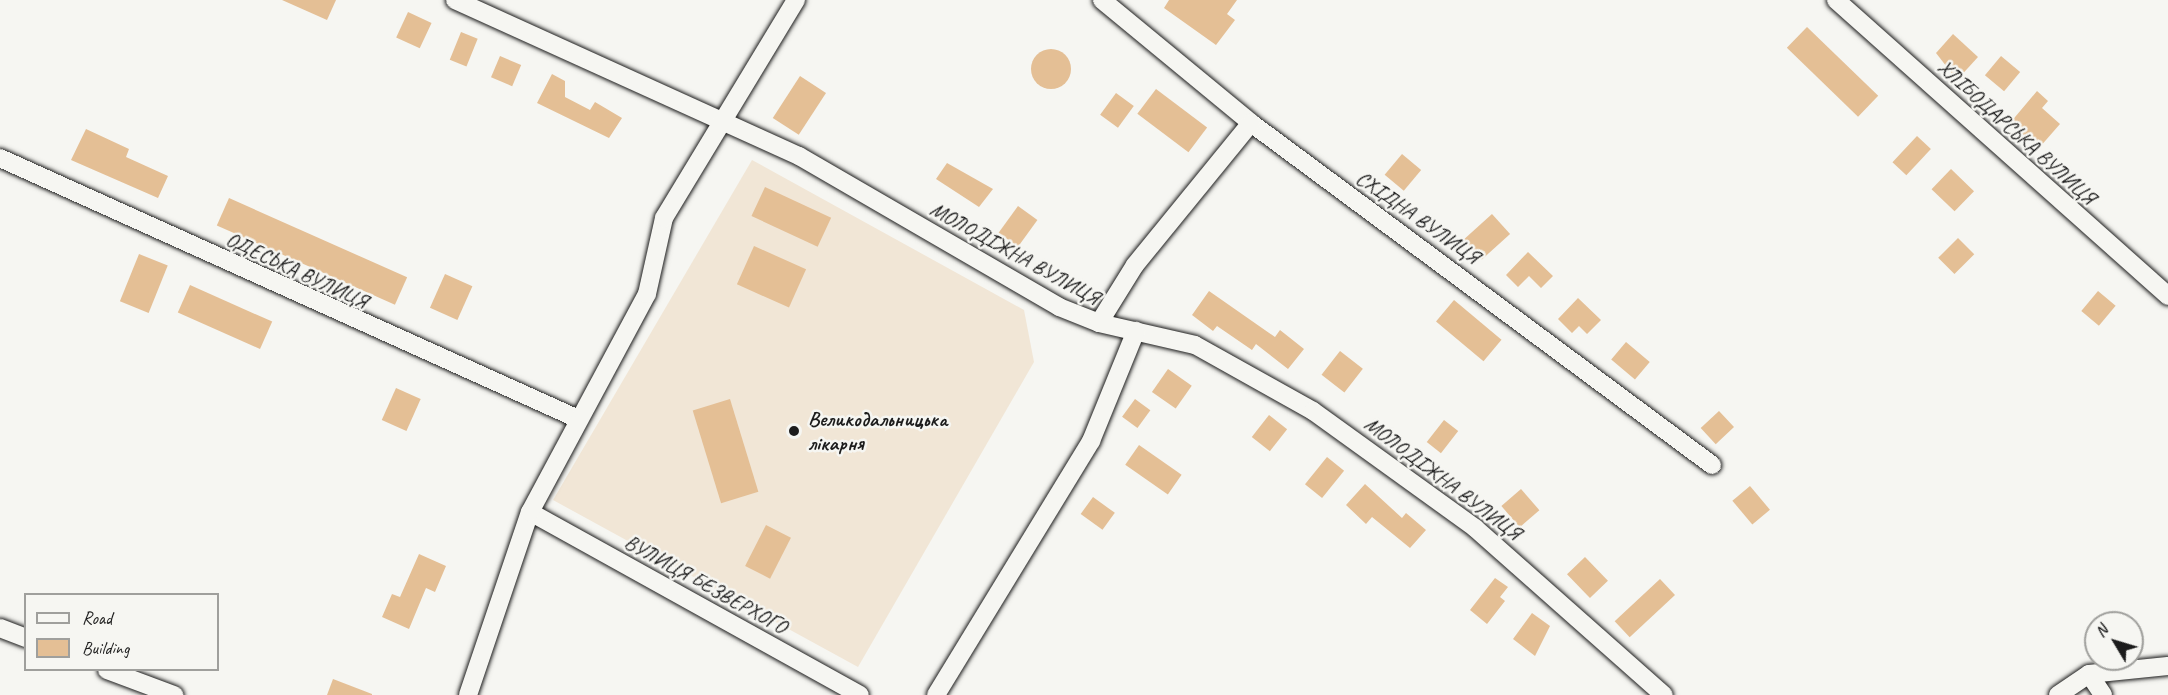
<!DOCTYPE html>
<meta charset="utf-8">
<style>
body{margin:0}
#map{position:relative;width:2168px;height:695px;overflow:hidden;background:#f6f6f2;font-family:Caveat,sans-serif}
div>[style]{position:absolute}
.built>*{inset:0;background:#f1e6d6}
.building>*{inset:0;background:#e4bf95;transform-origin:0 0}
.round{border-radius:50%}
.roads{filter:drop-shadow(0 0 2px #1c1c1c) drop-shadow(0 0 2px #1c1c1c)}
.street>*{height:18px;margin:-9px;padding:0 9px;transform-origin:9px;border-radius:9px;background:#f6f6f2}
.dots>*{width:16px;height:16px;translate:-50% -50%;box-sizing:border-box;border:3px solid #f6f6f2;border-radius:50%}
span{translate:-50% -50%;white-space:nowrap;text-align:center;line-height:1.15;-webkit-text-stroke:5px #f6f6f2;paint-order:stroke}
.street-label{font-size:21px;color:#1c1c1c}
.poi-label{font-size:21px;color:#1c1c1c;font-weight:700}
.left{translate:0 -50%;text-align:left}
.legend{position:absolute;left:24px;top:593px;width:195px;height:78px;box-sizing:border-box;background:#f6f6f2;border:2px solid #9f9f9c;margin:0;padding:8px 10px;list-style:none;font-size:18px;color:#1c1c1c}
.legend li{display:flex;align-items:center;gap:12px;height:30px}
.legend b{width:30px;border:2px solid #9f9f9c}
.north{position:absolute;left:2084px;top:611px;width:60px;height:60px;box-sizing:border-box;background:#f6f6f2;border:2px solid #9f9f9c;border-radius:50%;rotate:308deg;font-size:16px;font-weight:700;line-height:24px;text-align:center;color:#1c1c1c}
.north::after{content:'';display:block;margin:auto;width:21px;height:27px;background:#1c1c1c;clip-path:polygon(50% 0,100% 100%,50% 72%,0 100%)}
</style>
<div id="map">
<div class="built">
<i style="clip-path:polygon(752px 160px,1024px 310px,1034px 362px,858px 667px,553px 500px)"></i>
</div>
<div class="building">
<i style="clip-path:polygon(282px 0,336px 0,327px 20px)"></i>
<i style="clip-path:polygon(1169px 0,1237px 0,1227px 14px,1235px 20px,1216px 45px,1164px 8px)"></i>
<i style="left:408px;top:12px;width:26px;height:28px;rotate:25deg"></i>
<i style="left:1807px;top:27px;width:99px;height:29px;rotate:44deg"></i>
<i style="left:461px;top:32px;width:18px;height:30px;rotate:22deg"></i>
<i style="clip-path:polygon(1953px 34px,1978px 57px,1957px 80px,1936px 53px)"></i>
<i class="round" style="left:1031px;top:49px;width:40px;height:40px"></i>
<i style="left:500px;top:56px;width:23px;height:23px;rotate:23deg"></i>
<i style="left:2001px;top:56px;width:25px;height:25px;rotate:40deg"></i>
<i style="clip-path:polygon(552px 74px,565px 81px,565px 97px,590px 110px,595px 102px,622px 118px,609px 138px,537px 103px)"></i>
<i style="left:800px;top:76px;width:31px;height:50px;rotate:33deg"></i>
<i style="left:1156px;top:89px;width:64px;height:31px;rotate:37deg"></i>
<i style="clip-path:polygon(2037px 91px,2048px 101px,2042px 108px,2060px 124px,2039px 148px,2010px 123px)"></i>
<i style="left:1116px;top:93px;width:22px;height:27px;rotate:36deg"></i>
<i style="clip-path:polygon(86px 129px,129px 149px,126px 157px,168px 176px,158px 198px,71px 160px)"></i>
<i style="left:1917px;top:136px;width:19px;height:36px;rotate:43deg"></i>
<i style="left:1402px;top:154px;width:25px;height:27px;rotate:40deg"></i>
<i style="clip-path:polygon(947px 163px,993px 189px,979px 207px,936px 179px)"></i>
<i style="left:1951px;top:169px;width:32px;height:28px;rotate:44deg"></i>
<i style="left:765px;top:187px;width:73px;height:32px;rotate:25deg"></i>
<i style="left:229px;top:198px;width:195px;height:30px;rotate:24deg"></i>
<i style="left:1018px;top:206px;width:24px;height:33px;rotate:36deg"></i>
<i style="left:1492px;top:214px;width:27px;height:38px;rotate:48deg"></i>
<i style="left:1958px;top:238px;width:23px;height:28px;rotate:45deg"></i>
<i style="left:754px;top:246px;width:57px;height:42px;rotate:24deg"></i>
<i style="clip-path:polygon(1528px 252px,1553px 276px,1541px 288px,1529px 276px,1518px 287px,1506px 275px)"></i>
<i style="left:139px;top:254px;width:31px;height:51px;rotate:22deg"></i>
<i style="left:445px;top:274px;width:30px;height:37px;rotate:24deg"></i>
<i style="left:190px;top:285px;width:90px;height:30px;rotate:24deg"></i>
<i style="clip-path:polygon(1209px 291px,1275px 337px,1280px 330px,1304px 349px,1288px 369px,1256px 344px,1252px 350px,1217px 326px,1213px 331px,1192px 315px)"></i>
<i style="left:2098px;top:291px;width:23px;height:26px;rotate:40deg"></i>
<i style="clip-path:polygon(1578px 298px,1601px 320px,1587px 334px,1579px 326px,1572px 333px,1558px 319px)"></i>
<i style="left:1454px;top:300px;width:62px;height:28px;rotate:40deg"></i>
<i style="left:1626px;top:342px;width:31px;height:23px;rotate:40deg"></i>
<i style="left:1340px;top:351px;width:29px;height:30px;rotate:38deg"></i>
<i style="left:1168px;top:369px;width:29px;height:28px;rotate:35deg"></i>
<i style="left:396px;top:388px;width:27px;height:35px;rotate:24deg"></i>
<i style="left:730px;top:399px;width:97px;height:39px;rotate:73deg"></i>
<i style="left:1135px;top:399px;width:19px;height:22px;rotate:36deg"></i>
<i style="left:1719px;top:411px;width:22px;height:25px;rotate:47deg"></i>
<i style="left:1269px;top:415px;width:23px;height:28px;rotate:38deg"></i>
<i style="left:1444px;top:420px;width:18px;height:28px;rotate:38deg"></i>
<i style="left:1139px;top:445px;width:52px;height:24px;rotate:35deg"></i>
<i style="left:1327px;top:457px;width:22px;height:35px;rotate:39deg"></i>
<i style="clip-path:polygon(1365px 484px,1402px 518px,1406px 513px,1426px 530px,1410px 548px,1372px 517px,1366px 524px,1346px 505px)"></i>
<i style="left:1750px;top:486px;width:31px;height:23px;rotate:50deg"></i>
<i style="left:1521px;top:489px;width:28px;height:26px;rotate:49deg"></i>
<i style="left:1093px;top:497px;width:27px;height:21px;rotate:36deg"></i>
<i style="left:766px;top:525px;width:28px;height:46px;rotate:27deg"></i>
<i style="clip-path:polygon(419px 554px,446px 566px,435px 592px,426px 588px,409px 629px,382px 617px,392px 594px,400px 597px)"></i>
<i style="left:1585px;top:557px;width:33px;height:25px;rotate:46deg"></i>
<i style="clip-path:polygon(1495px 578px,1508px 587px,1500px 597px,1505px 601px,1487px 624px,1470px 610px)"></i>
<i style="left:1660px;top:579px;width:22px;height:62px;rotate:47deg"></i>
<i style="clip-path:polygon(1532px 613px,1550px 626px,1535px 656px,1513px 639px)"></i>
<i style="clip-path:polygon(333px 679px,372px 694px,372px 695px,327px 695px)"></i>
</div>
<div class="roads">
<div class="street">
<i style="left:455px;top:0;width:378px;rotate:24.4deg"></i>
<i style="left:799px;top:156px;width:301px;rotate:30.1deg"></i>
<i style="left:1059px;top:307px;width:43px;rotate:21.8deg"></i>
<i style="left:1099px;top:323px;width:98px;rotate:12.9deg"></i>
<i style="left:1195px;top:345px;width:135px;rotate:29.2deg"></i>
<i style="left:1313px;top:411px;width:200px;rotate:35.8deg"></i>
<i style="left:1475px;top:528px;width:252px;rotate:41.5deg"></i>
<i style="left:1102px;top:0;width:193px;rotate:39.5deg"></i>
<i style="left:1251px;top:123px;width:574px;rotate:36.57deg"></i>
<i style="left:1836px;top:0;width:445px;rotate:41.7deg"></i>
<i style="left:0;top:158px;width:632px;rotate:24.29deg"></i>
<i style="left:1099px;top:323px;width:68px;rotate:-58.2deg"></i>
<i style="left:1135px;top:265px;width:183px;rotate:-50.8deg"></i>
<i style="left:530px;top:512px;width:377px;rotate:29deg"></i>
<i style="left:0;top:628px;width:28px;rotate:21deg"></i>
<i style="left:107px;top:670px;width:72px;rotate:20.5deg"></i>
<i style="left:2089px;top:674px;width:25px;rotate:56deg"></i>
<i style="left:468px;top:695px;width:193px;rotate:-71.3deg"></i>
<i style="left:530px;top:512px;width:247px;rotate:-61.8deg"></i>
<i style="left:647px;top:294px;width:78px;rotate:-77.4deg"></i>
<i style="left:664px;top:218px;width:255px;rotate:-58.8deg"></i>
<i style="left:936px;top:695px;width:298px;rotate:-58.6deg"></i>
<i style="left:1091px;top:441px;width:119px;rotate:-67.8deg"></i>
<i style="left:2058px;top:695px;width:37px;rotate:-34deg"></i>
<i style="left:2089px;top:674px;width:79px;rotate:-5.8deg"></i>
</div>
</div>
<div class="dots">
<i style="left:794px;top:431px;background:#1c1c1c"></i>
</div>
<div class="street-label">
<span style="left:2017px;top:132px;rotate:42deg">ХЛІБОДАРСЬКА ВУЛИЦЯ</span>
<span style="left:1418px;top:217px;rotate:35deg">СХІДНА ВУЛИЦЯ</span>
<span style="left:1015px;top:253px;rotate:29deg">МОЛОДІЖНА ВУЛИЦЯ</span>
<span style="left:297px;top:270px;rotate:25deg">ОДЕСЬКА ВУЛИЦЯ</span>
<span style="left:1443px;top:478px;rotate:37deg">МОЛОДІЖНА ВУЛИЦЯ</span>
<span style="left:706px;top:584px;rotate:29deg">ВУЛИЦЯ БЕЗВЕРХОГО</span>
</div>
<div class="poi-label">
<span class="left" style="left:808px;top:431px">Великодальницька<br>лікарня</span>
</div>
<ul class="legend">
<li><b style="height:8px;background:#f6f6f2"></b>Road</li>
<li><b style="height:16px;background:#e4bf95"></b>Building</li>
</ul>
<div class="north">N</div>
</div>
